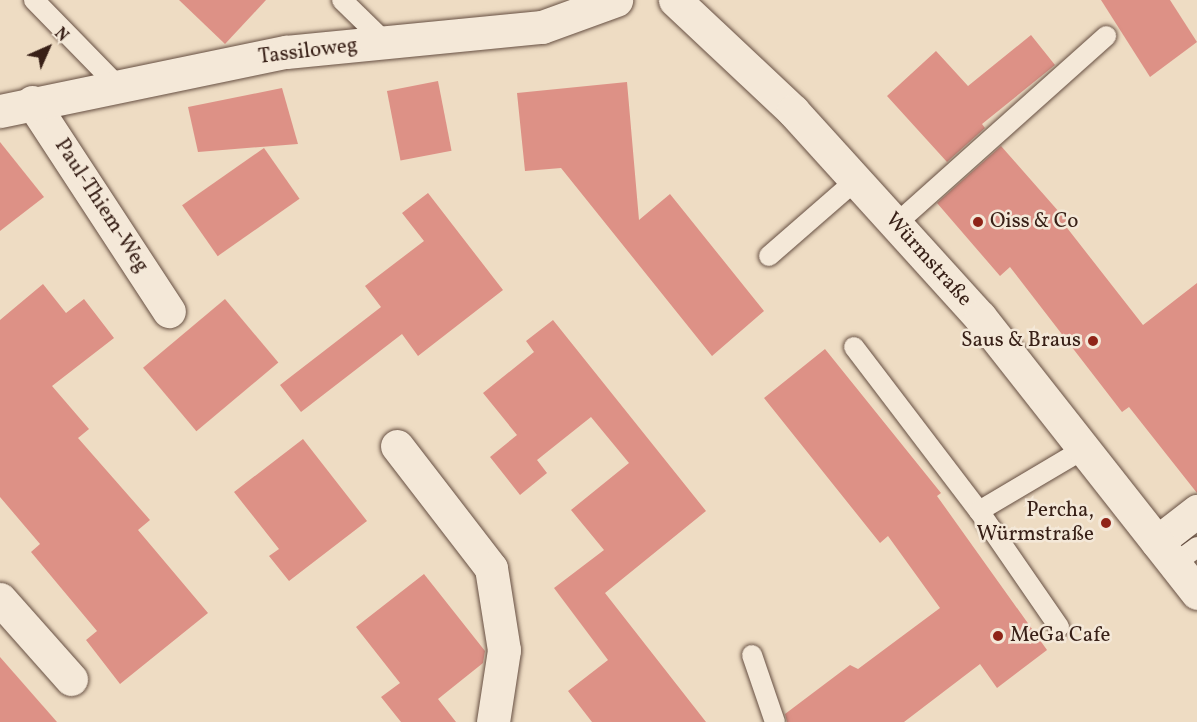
<!DOCTYPE html>
<meta charset="utf-8">
<style>
body{margin:0}
#map{position:relative;width:1197px;height:722px;overflow:hidden;background:#eedcc3;font-family:Vollkorn,serif}
div>[style]{position:absolute}
.building>*{inset:0;background:#dd9186;transform-origin:0 0}
.roads{filter:drop-shadow(0 0 2px #664f42) drop-shadow(0 0 2px #664f42)}
.lane>*{height:20px;margin:-10px;padding:0 10px;transform-origin:10px;border-radius:10px;background:#f4e8d8}
.street>*{height:33px;margin:-16.5px;padding:0 16.5px;transform-origin:16.5px;border-radius:16.5px;background:#f4e8d8}
.secondary>*{height:33px;margin:-16.5px;padding:0 16.5px;transform-origin:16.5px;border-radius:16.5px;background:#f4e8d8}
.dots>*{width:16px;height:16px;translate:-50% -50%;box-sizing:border-box;border:3px solid #f4e8d8;border-radius:50%}
span{translate:-50% -50%;white-space:nowrap;text-align:center;line-height:1.15;-webkit-text-stroke:5px #f4e8d8;paint-order:stroke}
.street-label{font-size:21px;color:#382017}
.poi-label{font-size:21px;color:#382017}
.left{translate:0 -50%;text-align:left}
.right{translate:-100% -50%;text-align:right}
.north{position:absolute;left:18px;top:18px;width:60px;height:60px;-webkit-text-stroke:4px #f4e8d8;paint-order:stroke;rotate:45deg;font-size:16px;font-weight:700;line-height:24px;text-align:center;color:#382017}
.north::after{content:'';display:block;margin:auto;width:21px;height:27px;background:#382017;clip-path:polygon(50% 0,100% 100%,50% 72%,0 100%)}
</style>
<div id="map">
<div class="building">
<i style="clip-path:polygon(179px 0,266px 0,225px 44px)"></i>
<i style="clip-path:polygon(1101px 0,1170px 0,1197px 42px,1150px 77px)"></i>
<i style="clip-path:polygon(1031px 35px,1055px 65px,982px 124px,985px 128px,947px 162px,887px 96px,936px 51px,968px 86px)"></i>
<i style="left:438px;top:81px;width:71px;height:52px;rotate:79deg"></i>
<i style="clip-path:polygon(627px 82px,639px 220px,670px 194px,764px 311px,712px 356px,561px 168px,525px 171px,517px 93px)"></i>
<i style="clip-path:polygon(282px 88px,298px 144px,198px 152px,188px 107px)"></i>
<i style="clip-path:polygon(0 142px,44px 197px,0 231px)"></i>
<i style="clip-path:polygon(1001px 146px,1067px 221px,1064px 224px,1143px 325px,1197px 283px,1197px 493px,1129px 407px,1122px 412px,1010px 267px,1000px 276px,937px 203px)"></i>
<i style="left:264px;top:148px;width:62px;height:100px;rotate:55deg"></i>
<i style="clip-path:polygon(428px 193px,503px 290px,418px 356px,402px 334px,301px 412px,280px 385px,381px 307px,365px 286px,424px 241px,402px 213px)"></i>
<i style="clip-path:polygon(43px 284px,66px 313px,84px 299px,114px 338px,52px 386px,89px 429px,78px 438px,150px 520px,138px 530px,208px 613px,120px 684px,86px 640px,97px 631px,31px 552px,40px 544px,0 497px,0 320px)"></i>
<i style="left:225px;top:299px;width:83px;height:107px;rotate:50deg"></i>
<i style="clip-path:polygon(553px 320px,706px 511px,605px 593px,706px 722px,592px 722px,568px 691px,608px 660px,554px 588px,604px 550px,571px 510px,629px 463px,591px 417px,537px 460px,547px 473px,520px 495px,490px 457px,517px 435px,483px 393px,534px 352px,526px 341px)"></i>
<i style="clip-path:polygon(825px 349px,941px 493px,937px 496px,1047px 650px,997px 688px,980px 664px,904px 722px,787px 722px,785px 714px,850px 665px,858px 669px,940px 608px,888px 536px,880px 543px,764px 398px)"></i>
<i style="clip-path:polygon(303px 439px,367px 521px,289px 581px,269px 556px,279px 549px,234px 492px)"></i>
<i style="clip-path:polygon(424px 574px,485px 651px,483px 663px,438px 699px,456px 722px,401px 722px,381px 697px,400px 683px,356px 627px)"></i>
<i style="clip-path:polygon(0 657px,57px 722px,0 722px)"></i>
</div>
<div class="roads">
<div class="lane">
<i style="left:34px;top:0;width:119px;rotate:45.7deg"></i>
<i style="left:342px;top:0;width:60px;rotate:44.3deg"></i>
<i style="left:896px;top:224px;width:282px;rotate:-41.8deg"></i>
<i style="left:769px;top:256px;width:116px;rotate:-41.1deg"></i>
<i style="left:854px;top:347px;width:206px;rotate:52.7deg"></i>
<i style="left:1174px;top:564px;width:29px;rotate:-36deg"></i>
<i style="left:1059px;top:627px;width:141px;rotate:-124.6deg"></i>
<i style="left:979px;top:511px;width:122px;rotate:-30.6deg"></i>
<i style="left:752px;top:655px;width:71px;rotate:71.1deg"></i>
</div>
<div class="street">
<i style="left:32px;top:102px;width:250px;rotate:56.8deg"></i>
<i style="left:0;top:111px;width:292px;rotate:-11.7deg"></i>
<i style="left:286px;top:52px;width:257px;rotate:-5.6deg"></i>
<i style="left:542px;top:27px;width:79px;rotate:-20deg"></i>
<i style="left:397px;top:446px;width:154px;rotate:52.4deg"></i>
<i style="left:491px;top:568px;width:83px;rotate:81deg"></i>
<i style="left:504px;top:650px;width:73px;rotate:98.7deg"></i>
<i style="left:1157px;top:542px;width:51px;rotate:-37.8deg"></i>
<i style="left:0;top:599px;width:107px;rotate:48.4deg"></i>
</div>
<div class="secondary">
<i style="left:675px;top:0;width:162px;rotate:43.2deg"></i>
<i style="left:793px;top:111px;width:278px;rotate:47.8deg"></i>
<i style="left:980px;top:317px;width:351px;rotate:51.8deg"></i>
</div>
</div>
<div class="dots">
<i style="left:978px;top:222px;background:#8f2418"></i>
<i style="left:1093px;top:341px;background:#8f2418"></i>
<i style="left:1106px;top:523px;background:#8f2418"></i>
<i style="left:998px;top:636px;background:#8f2418"></i>
</div>
<div class="street-label">
<span style="left:308px;top:52px;rotate:-7deg">Tassiloweg</span>
<span style="left:101px;top:206px;rotate:57deg">Paul-Thiem-Weg</span>
<span style="left:928px;top:260px;rotate:48deg">Würmstraße</span>
</div>
<div class="poi-label">
<span class="left" style="left:990px;top:222px">Oiss &amp; Co</span>
<span class="right" style="left:1081px;top:341px">Saus &amp; Braus</span>
<span class="right" style="left:1094px;top:523px">Percha,<br>Würmstraße</span>
<span class="left" style="left:1010px;top:636px">MeGa Cafe</span>
</div>
<div class="north">N</div>
</div>
